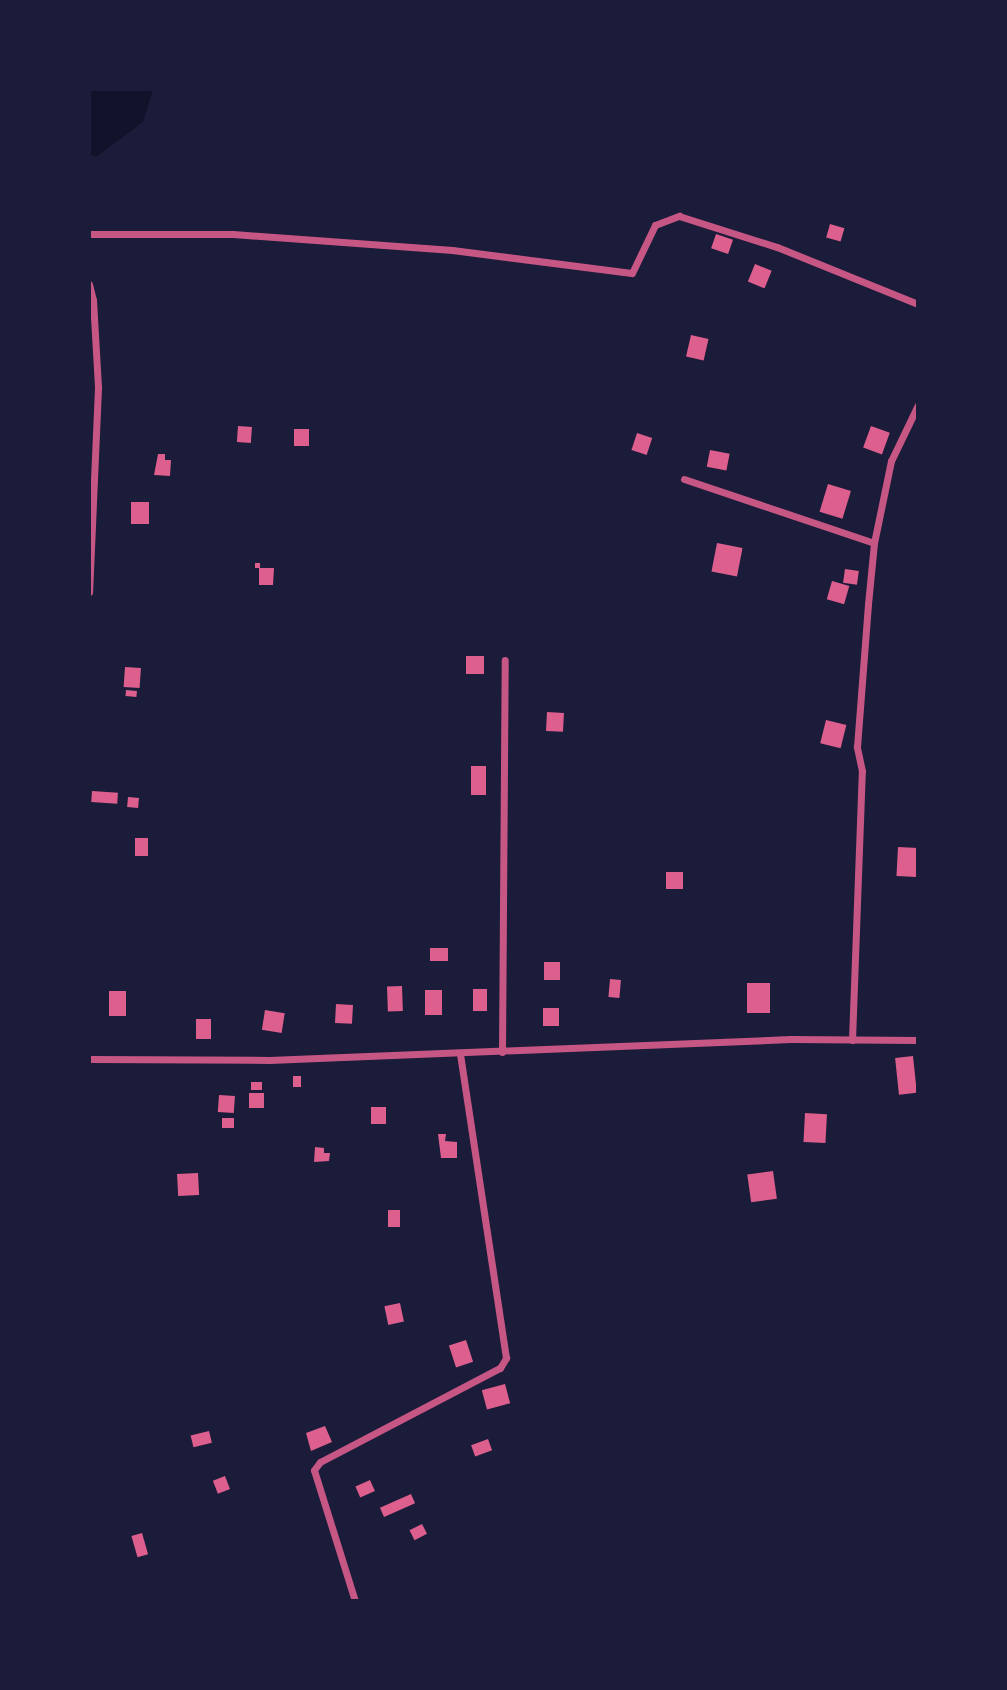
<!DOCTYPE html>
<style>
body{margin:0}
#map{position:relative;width:1007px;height:1690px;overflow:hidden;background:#1b1b3a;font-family:Bitter,serif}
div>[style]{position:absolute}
.water>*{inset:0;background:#12122b}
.building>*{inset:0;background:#dd5f8e;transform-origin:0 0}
.minor>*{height:7px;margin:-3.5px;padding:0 3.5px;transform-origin:3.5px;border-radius:3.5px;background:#c65784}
span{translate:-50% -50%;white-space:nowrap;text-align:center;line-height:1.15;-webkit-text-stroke:7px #1b1b3a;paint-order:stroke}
.frame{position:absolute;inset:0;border:91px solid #1b1b3a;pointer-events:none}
</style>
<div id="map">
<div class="water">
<i style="clip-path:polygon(89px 89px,153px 89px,143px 122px,96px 157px,89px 154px)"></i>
</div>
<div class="building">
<i style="left:830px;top:224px;width:15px;height:14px;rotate:16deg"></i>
<i style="left:716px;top:234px;width:18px;height:15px;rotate:19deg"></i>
<i style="left:755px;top:264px;width:18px;height:19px;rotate:22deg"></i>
<i style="left:691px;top:335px;width:18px;height:22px;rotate:13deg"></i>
<i style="left:238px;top:426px;width:14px;height:16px;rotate:4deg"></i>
<i style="left:871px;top:426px;width:20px;height:23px;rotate:20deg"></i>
<i style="left:294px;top:429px;width:15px;height:17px"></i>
<i style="left:637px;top:433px;width:16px;height:18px;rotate:18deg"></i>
<i style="left:710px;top:450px;width:20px;height:17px;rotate:11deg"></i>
<i style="clip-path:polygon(158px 454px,165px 454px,165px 460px,171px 460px,170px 476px,154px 475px)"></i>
<i style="left:828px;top:484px;width:24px;height:29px;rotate:17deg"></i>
<i style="left:131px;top:502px;width:18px;height:22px"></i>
<i style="left:717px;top:543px;width:26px;height:29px;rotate:11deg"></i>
<i style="clip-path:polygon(255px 563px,260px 563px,260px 568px,274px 568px,273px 585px,259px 585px,259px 568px,255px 568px)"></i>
<i style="left:845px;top:569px;width:14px;height:14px;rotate:8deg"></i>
<i style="left:832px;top:581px;width:18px;height:19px;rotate:16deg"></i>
<i style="left:466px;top:656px;width:18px;height:18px"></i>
<i style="left:125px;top:667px;width:16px;height:20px;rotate:4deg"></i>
<i style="left:126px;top:690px;width:11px;height:6px;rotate:5deg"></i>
<i style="left:547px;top:712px;width:17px;height:19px;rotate:3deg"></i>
<i style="left:826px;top:720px;width:21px;height:24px;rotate:14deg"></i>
<i style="left:471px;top:766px;width:15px;height:29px"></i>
<i style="left:92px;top:791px;width:26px;height:11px;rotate:4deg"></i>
<i style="left:128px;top:797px;width:11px;height:10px;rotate:5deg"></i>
<i style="left:135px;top:838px;width:13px;height:18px"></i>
<i style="left:898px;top:847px;width:20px;height:29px;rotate:3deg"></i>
<i style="left:666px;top:872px;width:17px;height:17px"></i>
<i style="left:448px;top:948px;width:13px;height:18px;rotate:90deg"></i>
<i style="left:544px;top:962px;width:16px;height:18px"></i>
<i style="left:610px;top:979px;width:11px;height:18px;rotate:5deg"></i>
<i style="left:747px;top:983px;width:23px;height:30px"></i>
<i style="left:402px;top:986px;width:25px;height:15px;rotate:88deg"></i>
<i style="left:473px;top:989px;width:14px;height:22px"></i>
<i style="left:425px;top:990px;width:17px;height:25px"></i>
<i style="left:109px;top:991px;width:17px;height:25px"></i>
<i style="left:336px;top:1004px;width:17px;height:19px;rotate:3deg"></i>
<i style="left:543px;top:1008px;width:16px;height:18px"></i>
<i style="left:265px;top:1010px;width:20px;height:20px;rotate:9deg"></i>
<i style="left:196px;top:1019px;width:15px;height:20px"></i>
<i style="left:913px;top:1056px;width:37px;height:18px;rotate:84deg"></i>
<i style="left:293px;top:1076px;width:8px;height:11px"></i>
<i style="left:251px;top:1082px;width:11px;height:8px"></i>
<i style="left:249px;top:1093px;width:15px;height:15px"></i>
<i style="left:219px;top:1095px;width:16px;height:17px;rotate:4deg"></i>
<i style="left:371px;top:1107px;width:15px;height:17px"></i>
<i style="left:805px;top:1113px;width:22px;height:29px;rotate:3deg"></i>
<i style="left:222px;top:1118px;width:12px;height:10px"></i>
<i style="clip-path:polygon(438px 1134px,446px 1134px,445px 1141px,457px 1142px,457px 1158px,441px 1158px)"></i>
<i style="clip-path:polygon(315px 1147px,324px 1148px,324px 1153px,330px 1153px,329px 1161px,314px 1162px)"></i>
<i style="left:773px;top:1171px;width:28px;height:26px;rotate:82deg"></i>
<i style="left:198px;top:1173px;width:22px;height:21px;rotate:87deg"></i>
<i style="left:388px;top:1210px;width:12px;height:17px"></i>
<i style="left:400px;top:1303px;width:19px;height:16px;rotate:78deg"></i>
<i style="left:466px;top:1340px;width:23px;height:18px;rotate:72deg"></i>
<i style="left:505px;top:1384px;width:20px;height:24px;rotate:75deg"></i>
<i style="clip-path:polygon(325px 1426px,332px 1442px,311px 1451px,306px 1433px)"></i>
<i style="left:209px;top:1431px;width:12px;height:19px;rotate:76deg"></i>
<i style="left:488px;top:1439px;width:12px;height:18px;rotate:70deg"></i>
<i style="left:225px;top:1476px;width:14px;height:13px;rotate:69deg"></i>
<i style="left:370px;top:1480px;width:12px;height:16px;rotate:66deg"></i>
<i style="left:411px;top:1494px;width:10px;height:34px;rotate:66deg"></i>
<i style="left:422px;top:1524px;width:11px;height:14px;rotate:63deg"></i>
<i style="left:142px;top:1533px;width:22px;height:11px;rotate:74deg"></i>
</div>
<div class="minor">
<i style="left:89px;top:234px;width:144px"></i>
<i style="left:233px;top:234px;width:220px;rotate:4.2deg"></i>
<i style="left:452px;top:250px;width:181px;rotate:7.3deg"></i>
<i style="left:632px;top:273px;width:53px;rotate:-64.4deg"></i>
<i style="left:655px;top:225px;width:26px;rotate:-21deg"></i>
<i style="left:679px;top:216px;width:103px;rotate:17.6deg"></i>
<i style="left:777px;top:247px;width:152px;rotate:22deg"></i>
<i style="left:89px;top:284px;width:16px;rotate:76deg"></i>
<i style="left:93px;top:300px;width:88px;rotate:86.7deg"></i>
<i style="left:98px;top:388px;width:204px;rotate:92.5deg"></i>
<i style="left:684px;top:479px;width:200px;rotate:18.6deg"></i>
<i style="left:852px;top:1040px;width:269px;rotate:-87.9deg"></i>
<i style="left:862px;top:771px;width:25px;rotate:-102deg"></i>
<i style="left:857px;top:747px;width:143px;rotate:-85.6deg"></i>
<i style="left:868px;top:604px;width:61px;rotate:-84.4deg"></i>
<i style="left:874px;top:543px;width:84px;rotate:-78.3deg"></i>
<i style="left:891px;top:461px;width:62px;rotate:-64.3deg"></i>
<i style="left:502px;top:1052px;width:392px;rotate:-89.6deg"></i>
<i style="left:89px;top:1059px;width:180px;rotate:0.3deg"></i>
<i style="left:269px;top:1060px;width:522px;rotate:-2.3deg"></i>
<i style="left:791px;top:1039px;width:127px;rotate:0.5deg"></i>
<i style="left:355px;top:1601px;width:137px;rotate:-107.4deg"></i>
<i style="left:314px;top:1470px;width:10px;rotate:-53deg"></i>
<i style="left:320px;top:1462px;width:203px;rotate:-27.6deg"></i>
<i style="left:500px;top:1368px;width:12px;rotate:-59deg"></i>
<i style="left:506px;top:1358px;width:307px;rotate:-98.6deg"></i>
</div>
<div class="frame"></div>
</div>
